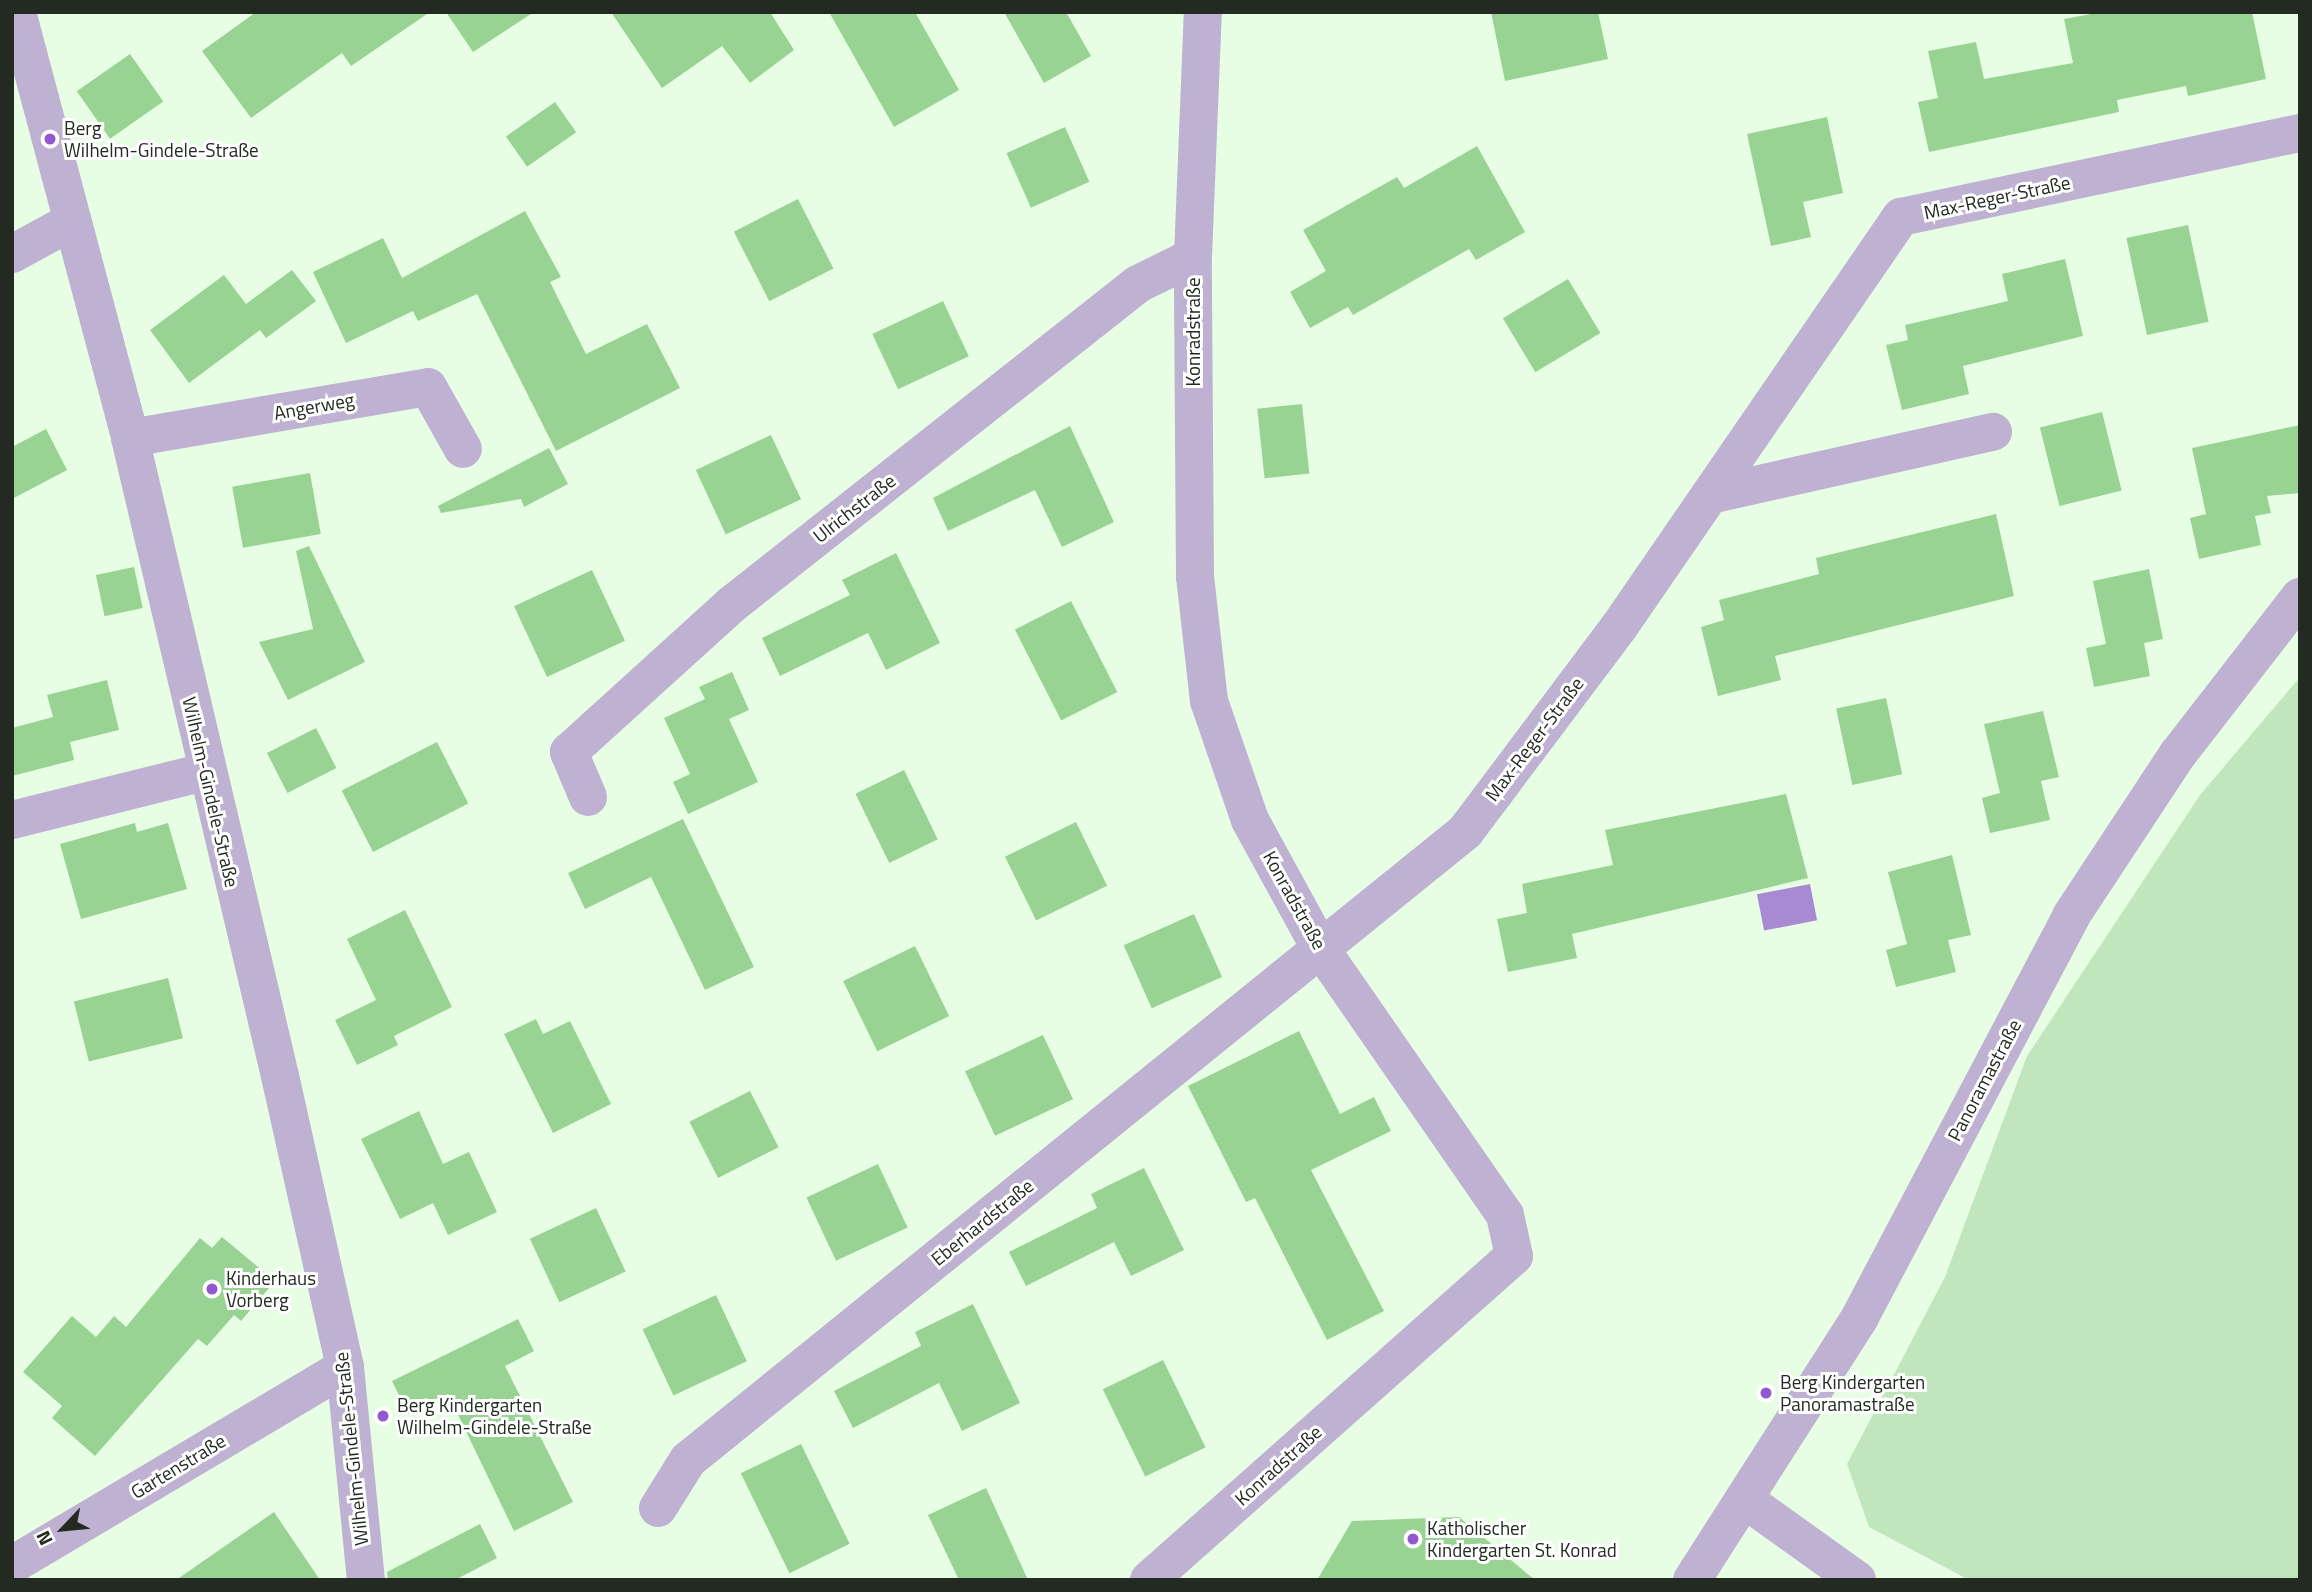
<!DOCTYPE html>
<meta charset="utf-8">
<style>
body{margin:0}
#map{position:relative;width:2312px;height:1592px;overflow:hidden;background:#e7fee5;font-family:"Titillium Web",sans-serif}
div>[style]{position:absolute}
.green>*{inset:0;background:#c1e6bd}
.water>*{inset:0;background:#a88ad2;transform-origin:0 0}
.building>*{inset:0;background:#98d393;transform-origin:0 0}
.street>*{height:38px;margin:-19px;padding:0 19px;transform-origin:19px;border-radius:19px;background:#beb1d2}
.dots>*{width:19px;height:19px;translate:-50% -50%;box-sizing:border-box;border:4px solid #fff;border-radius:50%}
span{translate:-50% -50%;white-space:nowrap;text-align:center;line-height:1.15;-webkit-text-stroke:6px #fff;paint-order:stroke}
.poi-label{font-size:19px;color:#222a21}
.left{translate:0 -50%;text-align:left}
.street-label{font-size:19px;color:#222a21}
.frame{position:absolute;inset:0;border:14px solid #222a21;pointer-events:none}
.north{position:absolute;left:28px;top:1494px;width:70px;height:70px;-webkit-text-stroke:5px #fff;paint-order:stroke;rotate:244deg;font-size:19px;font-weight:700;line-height:28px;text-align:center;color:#222a21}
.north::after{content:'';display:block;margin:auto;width:24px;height:32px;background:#222a21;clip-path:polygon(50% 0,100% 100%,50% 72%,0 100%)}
</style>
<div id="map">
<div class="green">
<i style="clip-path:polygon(2300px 677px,2300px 1580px,1969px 1580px,1869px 1527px,1847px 1464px,1945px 1277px,2027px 1056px,2200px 795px)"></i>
</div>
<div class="water">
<i style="left:1810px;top:884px;width:37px;height:54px;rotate:79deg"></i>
</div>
<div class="building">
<i style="clip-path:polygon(256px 12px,430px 12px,351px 66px,342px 53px,251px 118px,202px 51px)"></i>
<i style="clip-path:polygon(446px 12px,534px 12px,473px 52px)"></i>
<i style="clip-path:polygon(611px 12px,770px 12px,794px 50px,750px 83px,722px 46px,662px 88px)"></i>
<i style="clip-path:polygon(829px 12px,915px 12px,959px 90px,894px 127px)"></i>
<i style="clip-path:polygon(1004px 12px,1066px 12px,1091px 56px,1044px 83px)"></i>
<i style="clip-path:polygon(1491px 12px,1598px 12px,1608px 59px,1505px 81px)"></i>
<i style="clip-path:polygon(2102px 12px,2252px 12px,2266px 79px,2188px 96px,2186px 86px,2117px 100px,2119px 112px,1929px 152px,1918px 102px,1938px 98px,1928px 51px,1976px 42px,1984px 79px,2073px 63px,2064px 19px)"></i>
<i style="left:130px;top:54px;width:58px;height:65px;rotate:55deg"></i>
<i style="left:555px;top:102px;width:37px;height:60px;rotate:55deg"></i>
<i style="clip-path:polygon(1827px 117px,1843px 193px,1803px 202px,1811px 237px,1771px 246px,1747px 134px)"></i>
<i style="left:1065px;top:127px;width:60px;height:64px;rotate:66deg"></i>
<i style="clip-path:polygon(1477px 146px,1525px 232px,1476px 260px,1469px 249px,1353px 315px,1348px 307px,1310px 328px,1290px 292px,1326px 271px,1303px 230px,1397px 177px,1404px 188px)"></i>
<i style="left:798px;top:199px;width:78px;height:72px;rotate:63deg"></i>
<i style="clip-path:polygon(525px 211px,561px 277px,550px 282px,586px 354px,647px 324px,680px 388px,556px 451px,477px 294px,418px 321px,413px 311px,346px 343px,313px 272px,383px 238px,402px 278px)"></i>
<i style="left:2188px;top:225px;width:99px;height:63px;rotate:78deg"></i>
<i style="clip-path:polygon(2065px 259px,2083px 336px,1963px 366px,1969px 394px,1902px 410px,1886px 345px,1908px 340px,1905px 325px,2008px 301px,2002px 274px)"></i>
<i style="clip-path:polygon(292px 270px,316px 301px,266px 338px,260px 330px,189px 383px,150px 330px,224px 275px,246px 304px)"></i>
<i style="left:1568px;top:279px;width:63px;height:76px;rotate:59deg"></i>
<i style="left:943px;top:301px;width:61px;height:78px;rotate:65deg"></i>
<i style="left:1302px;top:404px;width:70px;height:45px;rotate:84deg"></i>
<i style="left:2102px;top:412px;width:81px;height:64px;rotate:76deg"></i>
<i style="clip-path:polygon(2300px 425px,2300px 493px,2267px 496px,2271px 513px,2255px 516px,2261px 545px,2199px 559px,2190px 518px,2206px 514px,2192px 448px)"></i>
<i style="clip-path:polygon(1070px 426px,1114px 522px,1062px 547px,1035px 490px,948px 531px,933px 498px)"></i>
<i style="clip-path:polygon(46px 429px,67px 470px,12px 499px,12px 447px)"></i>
<i style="left:771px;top:435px;width:71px;height:83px;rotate:65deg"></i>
<i style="clip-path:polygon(549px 448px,568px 484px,524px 507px,521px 499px,441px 513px,438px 506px)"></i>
<i style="left:310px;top:473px;width:62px;height:79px;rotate:80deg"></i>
<i style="clip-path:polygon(1996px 514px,2014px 596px,1775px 656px,1781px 680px,1718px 696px,1701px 627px,1724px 620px,1719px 600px,1819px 574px,1816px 558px)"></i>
<i style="clip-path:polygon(309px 546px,365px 662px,288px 700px,259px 642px,313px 629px,296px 551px)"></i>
<i style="clip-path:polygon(896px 553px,940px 643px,886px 670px,868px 633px,780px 676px,762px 638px,850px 595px,842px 580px)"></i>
<i style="left:134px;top:567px;width:42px;height:39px;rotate:78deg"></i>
<i style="clip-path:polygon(2149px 569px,2163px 639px,2144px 643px,2150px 676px,2094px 687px,2086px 648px,2106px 644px,2093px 581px)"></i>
<i style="left:592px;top:570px;width:78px;height:86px;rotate:65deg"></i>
<i style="left:1071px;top:601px;width:102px;height:63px;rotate:63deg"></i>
<i style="clip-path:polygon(732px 672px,749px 710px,729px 719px,758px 782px,688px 814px,673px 782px,690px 774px,664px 718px,705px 699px,699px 687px)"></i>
<i style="clip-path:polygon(107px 680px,119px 730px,70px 742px,74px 760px,12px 776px,12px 728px,53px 717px,47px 695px)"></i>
<i style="left:1886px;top:698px;width:78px;height:51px;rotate:78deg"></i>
<i style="clip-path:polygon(2043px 711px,2059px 777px,2041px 781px,2050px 820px,1990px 833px,1982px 798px,2000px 793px,1984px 724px)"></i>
<i style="left:316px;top:728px;width:45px;height:55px;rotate:63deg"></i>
<i style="left:437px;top:742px;width:69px;height:107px;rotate:63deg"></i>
<i style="left:904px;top:770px;width:77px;height:54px;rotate:64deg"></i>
<i style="clip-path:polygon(1786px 794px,1808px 878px,1572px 934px,1577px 958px,1508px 972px,1497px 919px,1527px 913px,1522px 884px,1613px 865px,1605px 830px)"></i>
<i style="clip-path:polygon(683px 819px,754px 967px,705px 990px,651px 877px,585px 909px,568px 873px)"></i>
<i style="left:1076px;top:822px;width:71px;height:79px;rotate:64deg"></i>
<i style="clip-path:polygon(135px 823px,137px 832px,168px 823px,187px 889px,81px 919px,60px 844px)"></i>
<i style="clip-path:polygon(1952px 855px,1971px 935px,1948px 940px,1956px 972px,1896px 987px,1886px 950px,1907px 944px,1888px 872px)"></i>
<i style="clip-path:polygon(405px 910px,452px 1007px,394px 1036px,398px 1045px,357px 1065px,335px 1020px,376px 1000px,347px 939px)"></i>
<i style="left:1194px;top:914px;width:69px;height:77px;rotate:66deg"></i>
<i style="left:915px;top:946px;width:78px;height:80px;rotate:64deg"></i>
<i style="left:168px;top:978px;width:62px;height:97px;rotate:76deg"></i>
<i style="clip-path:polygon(536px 1019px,543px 1034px,570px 1021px,611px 1104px,553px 1133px,504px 1034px)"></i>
<i style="clip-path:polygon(1299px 1031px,1340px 1114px,1374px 1097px,1391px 1131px,1311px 1170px,1384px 1311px,1327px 1340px,1255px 1198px,1246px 1202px,1188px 1086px)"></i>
<i style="left:1043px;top:1035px;width:71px;height:86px;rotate:65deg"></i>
<i style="left:750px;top:1091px;width:63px;height:68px;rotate:63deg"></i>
<i style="clip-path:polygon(419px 1111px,443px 1164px,469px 1152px,497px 1212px,448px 1235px,433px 1203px,400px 1219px,361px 1139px)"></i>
<i style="left:878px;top:1164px;width:70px;height:79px;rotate:65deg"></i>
<i style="clip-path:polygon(1144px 1168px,1184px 1250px,1131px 1276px,1114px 1242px,1026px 1286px,1009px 1252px,1097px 1208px,1091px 1194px)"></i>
<i style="left:596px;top:1208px;width:70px;height:73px;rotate:65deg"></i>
<i style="clip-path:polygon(222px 1237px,275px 1281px,241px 1321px,234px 1315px,207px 1346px,198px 1339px,95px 1456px,52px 1418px,62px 1406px,23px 1372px,72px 1316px,96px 1337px,114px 1316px,126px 1327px,200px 1238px,212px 1248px)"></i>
<i style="left:716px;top:1295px;width:73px;height:81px;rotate:65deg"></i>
<i style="clip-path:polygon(973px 1304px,1020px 1403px,962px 1431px,939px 1383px,853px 1428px,834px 1391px,921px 1346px,915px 1332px)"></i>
<i style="clip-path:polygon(518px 1319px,534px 1351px,505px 1366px,573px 1502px,514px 1531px,448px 1394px,408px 1414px,392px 1381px)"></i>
<i style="left:1163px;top:1360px;width:97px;height:67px;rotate:64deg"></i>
<i style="left:801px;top:1444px;width:111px;height:67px;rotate:64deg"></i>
<i style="clip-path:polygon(986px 1488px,1028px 1580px,959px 1580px,928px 1515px)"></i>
<i style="clip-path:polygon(274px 1512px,320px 1580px,176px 1580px)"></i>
<i style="clip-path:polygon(1459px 1517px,1535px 1580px,1317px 1580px,1352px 1521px)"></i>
<i style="clip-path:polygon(480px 1524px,497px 1558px,455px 1580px,388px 1580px,387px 1572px)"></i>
</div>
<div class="street">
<i style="left:17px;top:12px;width:441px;rotate:75.1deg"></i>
<i style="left:130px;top:438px;width:655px;rotate:76.77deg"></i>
<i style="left:280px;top:1076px;width:298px;rotate:77.4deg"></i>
<i style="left:345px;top:1367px;width:214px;rotate:84.4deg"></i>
<i style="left:12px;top:254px;width:67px;rotate:-28.5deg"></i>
<i style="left:130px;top:438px;width:302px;rotate:-9.7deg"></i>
<i style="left:428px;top:387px;width:71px;rotate:60.6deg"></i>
<i style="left:1710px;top:495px;width:290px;rotate:-12.6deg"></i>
<i style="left:588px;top:797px;width:49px;rotate:-112.9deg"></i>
<i style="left:569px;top:752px;width:219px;rotate:-42.2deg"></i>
<i style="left:731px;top:605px;width:518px;rotate:-38.26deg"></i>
<i style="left:1138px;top:284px;width:61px;rotate:-26.1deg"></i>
<i style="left:12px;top:820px;width:199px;rotate:-14deg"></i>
<i style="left:1744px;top:1499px;width:139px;rotate:35.6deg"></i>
<i style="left:658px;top:1508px;width:57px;rotate:-58deg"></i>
<i style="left:688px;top:1460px;width:999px;rotate:-38.95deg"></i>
<i style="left:1465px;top:832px;width:256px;rotate:-53.1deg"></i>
<i style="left:1619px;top:627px;width:498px;rotate:-55.5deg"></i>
<i style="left:1901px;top:217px;width:408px;rotate:-11.9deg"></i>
<i style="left:12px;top:1565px;width:387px;rotate:-30.7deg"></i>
<i style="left:1149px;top:1580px;width:488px;rotate:-41.6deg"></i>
<i style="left:1514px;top:1256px;width:42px;rotate:-102.4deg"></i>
<i style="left:1505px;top:1215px;width:325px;rotate:-124.7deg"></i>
<i style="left:1320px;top:948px;width:146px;rotate:-118.7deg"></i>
<i style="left:1250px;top:820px;width:126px;rotate:-109deg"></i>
<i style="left:1209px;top:701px;width:125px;rotate:-96.4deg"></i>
<i style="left:1195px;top:577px;width:320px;rotate:-90.4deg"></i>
<i style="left:1193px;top:257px;width:245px;rotate:-87.7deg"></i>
<i style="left:1692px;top:1580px;width:312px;rotate:-57.4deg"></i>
<i style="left:1860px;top:1317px;width:453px;rotate:-62.2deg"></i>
<i style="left:2071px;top:916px;width:194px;rotate:-56.6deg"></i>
<i style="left:2178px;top:754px;width:199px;rotate:-52.2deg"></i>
</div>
<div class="dots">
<i style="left:50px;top:139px;background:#9158d0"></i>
<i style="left:212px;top:1289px;background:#9158d0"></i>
<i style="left:1766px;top:1393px;background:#9158d0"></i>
<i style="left:383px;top:1416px;background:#9158d0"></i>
<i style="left:1413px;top:1539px;background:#9158d0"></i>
</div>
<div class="poi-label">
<span class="left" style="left:64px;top:139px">Berg<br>Wilhelm-Gindele-Straße</span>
<span class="left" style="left:226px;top:1289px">Kinderhaus<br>Vorberg</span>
<span class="left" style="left:1780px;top:1393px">Berg Kindergarten<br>Panoramastraße</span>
<span class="left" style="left:397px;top:1416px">Berg Kindergarten<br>Wilhelm-Gindele-Straße</span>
<span class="left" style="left:1427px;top:1539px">Katholischer<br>Kindergarten St. Konrad</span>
</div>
<div class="street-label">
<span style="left:1997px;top:197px;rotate:-12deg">Max-Reger-Straße</span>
<span style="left:1193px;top:332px;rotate:-90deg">Konradstraße</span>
<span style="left:314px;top:406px;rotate:-10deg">Angerweg</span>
<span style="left:854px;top:508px;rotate:-38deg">Ulrichstraße</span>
<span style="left:1534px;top:739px;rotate:-53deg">Max-Reger-Straße</span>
<span style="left:211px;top:792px;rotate:77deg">Wilhelm-Gindele-Straße</span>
<span style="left:1295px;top:900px;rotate:61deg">Konradstraße</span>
<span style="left:1984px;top:1080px;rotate:-62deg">Panoramastraße</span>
<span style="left:982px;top:1222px;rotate:-39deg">Eberhardstraße</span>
<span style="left:351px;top:1449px;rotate:-96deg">Wilhelm-Gindele-Straße</span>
<span style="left:1278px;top:1465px;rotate:-42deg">Konradstraße</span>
<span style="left:178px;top:1466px;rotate:-31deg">Gartenstraße</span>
</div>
<div class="frame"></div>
<div class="north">N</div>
</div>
